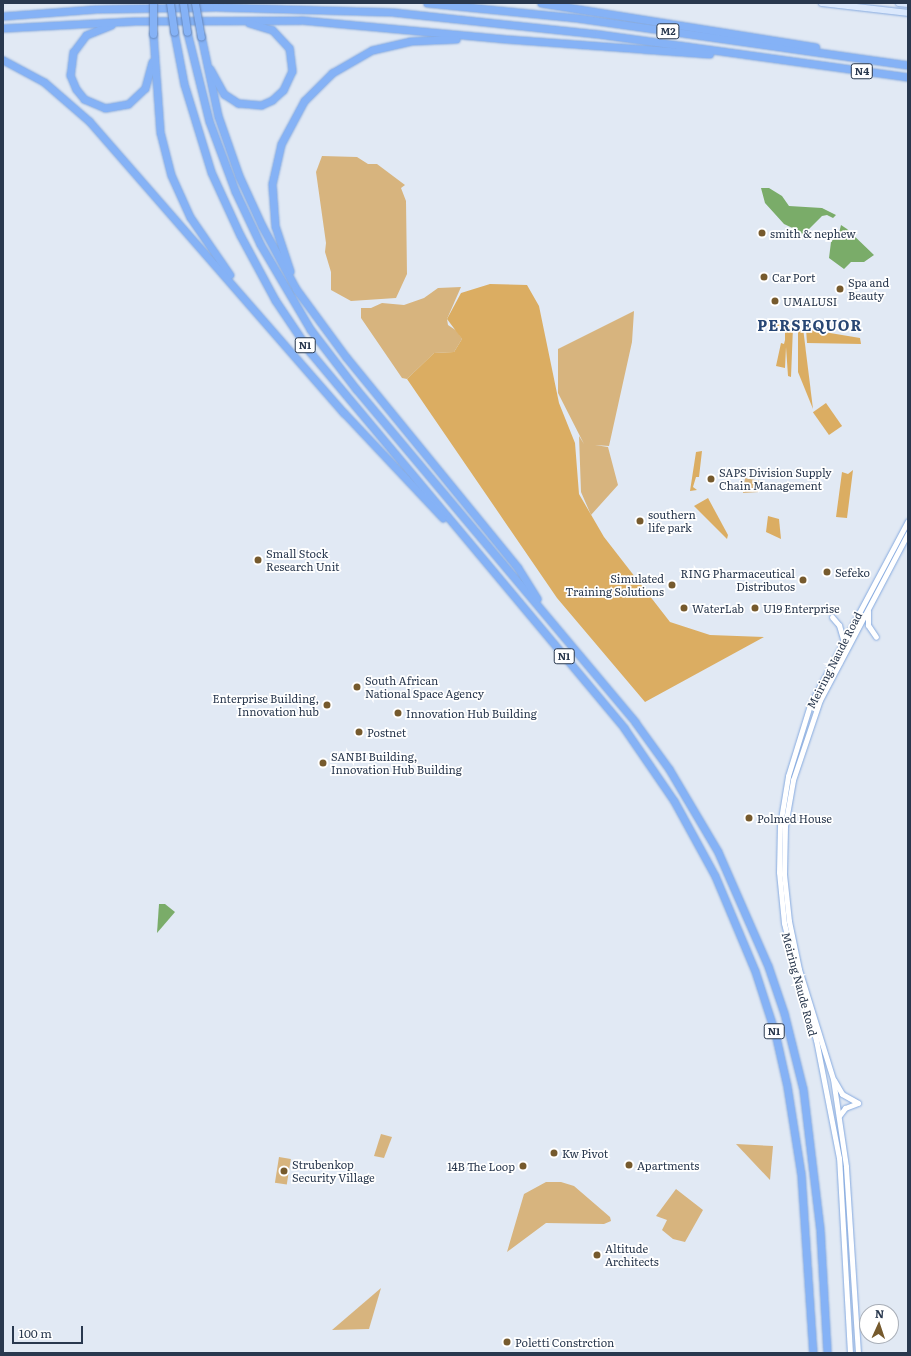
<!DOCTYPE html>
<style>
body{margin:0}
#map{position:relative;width:911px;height:1356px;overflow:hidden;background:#e1e9f4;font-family:Literata,serif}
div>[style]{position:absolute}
.green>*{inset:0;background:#d7b47e;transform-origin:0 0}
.forest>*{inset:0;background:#dbad62;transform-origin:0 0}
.water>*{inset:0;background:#7aac69}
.roads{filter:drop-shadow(0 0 1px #86aadf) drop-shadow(0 0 1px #86aadf)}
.tertiary>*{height:5px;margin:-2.5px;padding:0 2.5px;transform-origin:2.5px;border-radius:2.5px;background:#fff}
.secondary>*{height:5.5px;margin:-2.75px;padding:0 2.75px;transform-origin:2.75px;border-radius:2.75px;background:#dae8fc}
.motorway>*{height:7px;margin:-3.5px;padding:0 3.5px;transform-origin:3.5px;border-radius:3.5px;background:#85b2f6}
.bridges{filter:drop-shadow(0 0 1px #6587bb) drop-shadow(0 0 1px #6587bb)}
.motorway-bridge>*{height:7px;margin:-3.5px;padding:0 3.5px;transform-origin:3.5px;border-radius:3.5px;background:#85b2f6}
.dots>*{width:11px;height:11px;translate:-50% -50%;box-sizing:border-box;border:2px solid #fff;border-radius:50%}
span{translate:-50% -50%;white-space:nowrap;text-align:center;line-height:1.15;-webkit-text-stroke:3.5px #fff;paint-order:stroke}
.shield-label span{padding:1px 3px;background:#fff;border:1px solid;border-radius:3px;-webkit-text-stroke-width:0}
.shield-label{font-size:10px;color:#29384e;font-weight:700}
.poi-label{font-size:11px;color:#29384e}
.left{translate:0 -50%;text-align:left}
.right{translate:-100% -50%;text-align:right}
.street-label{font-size:11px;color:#29384e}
.district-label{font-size:15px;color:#274674;font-weight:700;letter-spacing:1px}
.frame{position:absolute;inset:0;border:4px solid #29384e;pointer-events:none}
.north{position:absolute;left:859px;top:1304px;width:40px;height:40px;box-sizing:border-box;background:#fff;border:1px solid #a9afb8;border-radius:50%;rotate:3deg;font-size:11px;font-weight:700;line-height:16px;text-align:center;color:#29384e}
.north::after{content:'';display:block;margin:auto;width:14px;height:18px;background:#765a2d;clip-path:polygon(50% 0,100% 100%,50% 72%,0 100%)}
.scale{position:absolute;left:12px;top:1326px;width:71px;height:18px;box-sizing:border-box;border:2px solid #29384e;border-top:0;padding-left:5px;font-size:12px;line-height:14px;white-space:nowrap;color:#29384e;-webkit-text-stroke:3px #fff;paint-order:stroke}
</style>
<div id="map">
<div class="green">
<i style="clip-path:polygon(322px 156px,357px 157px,368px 164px,377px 164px,405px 185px,401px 188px,406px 201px,407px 274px,396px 298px,351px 301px,331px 290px,331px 272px,325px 252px,326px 243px,316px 172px)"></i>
<i style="clip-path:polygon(461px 287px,447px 319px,448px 325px,457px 331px,462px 339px,454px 352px,434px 353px,407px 379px,402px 378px,361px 318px,361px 308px,371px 308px,382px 303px,404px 305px,424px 298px,438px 288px)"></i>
<i style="clip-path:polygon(634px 311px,632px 342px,609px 446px,595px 445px,608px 447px,618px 485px,591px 515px,581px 492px,579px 436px,584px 444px,558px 393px,558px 349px)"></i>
<i style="clip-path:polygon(745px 478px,760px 481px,759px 492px,743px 493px)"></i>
<i style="clip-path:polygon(381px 1134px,392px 1137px,384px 1158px,374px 1156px)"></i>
<i style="clip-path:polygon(736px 1144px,773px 1146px,770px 1180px)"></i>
<i style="left:279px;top:1157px;width:12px;height:26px;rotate:9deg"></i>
<i style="clip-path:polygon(546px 1182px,561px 1182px,574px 1186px,610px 1217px,611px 1221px,604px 1224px,546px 1223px,507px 1252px,524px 1194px)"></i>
<i style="clip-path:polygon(676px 1189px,703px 1210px,685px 1242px,673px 1239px,662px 1230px,667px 1220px,656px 1216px)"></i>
<i style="clip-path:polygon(381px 1288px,369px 1329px,332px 1330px)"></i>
</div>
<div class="forest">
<i style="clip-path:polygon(490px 284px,527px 285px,539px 306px,559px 403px,575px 443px,579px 494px,604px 537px,670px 622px,710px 635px,764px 637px,645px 702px,557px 598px,407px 379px,434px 353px,454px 352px,462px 339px,447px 319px,461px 293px)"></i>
<i style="clip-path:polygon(761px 320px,793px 327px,791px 377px,788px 376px,786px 347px,785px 368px,776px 366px,781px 343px,784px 344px,785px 340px,785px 332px,790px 332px,758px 323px)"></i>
<i style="clip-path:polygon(798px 328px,803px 328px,813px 409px,798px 372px)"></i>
<i style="clip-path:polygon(806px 329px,860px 338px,861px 344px,807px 343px)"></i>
<i style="left:826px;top:403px;width:28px;height:16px;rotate:55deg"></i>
<i style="clip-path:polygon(702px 451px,699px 477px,696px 477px,693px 487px,697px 490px,690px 491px,696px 452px)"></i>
<i style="clip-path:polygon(853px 470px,847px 518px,836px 517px,842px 472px,848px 474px)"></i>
<i style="clip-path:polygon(708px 498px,728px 535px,727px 539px,694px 506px)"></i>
<i style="clip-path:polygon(768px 516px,779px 519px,781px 539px,766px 532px)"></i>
</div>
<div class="water">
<i style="clip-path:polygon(761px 188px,769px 188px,782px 196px,789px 206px,822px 208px,836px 215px,833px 218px,827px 215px,822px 216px,808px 230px,807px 237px,804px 239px,801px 232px,784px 224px,765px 203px)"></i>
<i style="clip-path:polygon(841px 225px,847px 229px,874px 255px,864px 262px,851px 262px,844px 269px,829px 258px,831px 242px,839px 233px)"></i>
<i style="clip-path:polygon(159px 904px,165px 904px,175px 912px,157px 933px)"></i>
</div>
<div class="roads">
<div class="tertiary">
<i style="left:868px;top:611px;width:14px;rotate:90deg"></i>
<i style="left:868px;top:625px;width:14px;rotate:56deg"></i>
<i style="left:832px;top:617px;width:11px;rotate:49deg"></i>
<i style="left:839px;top:625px;width:15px;rotate:74deg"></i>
<i style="left:834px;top:1080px;width:16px;rotate:60deg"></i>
<i style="left:842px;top:1094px;width:18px;rotate:29deg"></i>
<i style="left:839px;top:1116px;width:10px;rotate:-53deg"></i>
<i style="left:845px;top:1108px;width:14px;rotate:-21deg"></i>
<i style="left:850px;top:1353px;width:195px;rotate:-93.2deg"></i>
<i style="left:839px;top:1158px;width:120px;rotate:-101deg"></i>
<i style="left:816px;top:1040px;width:78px;rotate:-106.3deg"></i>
<i style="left:794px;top:965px;width:43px;rotate:-103.4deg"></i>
<i style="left:784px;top:923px;width:51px;rotate:-95.6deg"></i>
<i style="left:779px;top:872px;width:47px;rotate:-88.8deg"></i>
<i style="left:780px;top:825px;width:50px;rotate:-80.7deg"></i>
<i style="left:788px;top:776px;width:74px;rotate:-72.8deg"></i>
<i style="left:810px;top:705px;width:208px;rotate:-62deg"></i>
<i style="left:858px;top:1353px;width:187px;rotate:-93.7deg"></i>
<i style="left:846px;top:1166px;width:88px;rotate:-98.5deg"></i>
<i style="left:833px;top:1079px;width:115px;rotate:-107.2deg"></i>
<i style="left:799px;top:969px;width:49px;rotate:-101.8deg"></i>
<i style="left:789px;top:921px;width:47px;rotate:-96.1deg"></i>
<i style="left:784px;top:874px;width:48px;rotate:-88.8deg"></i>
<i style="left:785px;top:826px;width:47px;rotate:-80.1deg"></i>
<i style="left:793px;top:780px;width:84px;rotate:-71.4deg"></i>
<i style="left:820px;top:700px;width:189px;rotate:-62.2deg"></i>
</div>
<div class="secondary">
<i style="left:822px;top:3px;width:87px;rotate:6.6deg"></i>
<i style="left:899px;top:3px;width:9px;rotate:6deg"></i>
</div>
<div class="motorway">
<i style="left:427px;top:3px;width:151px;rotate:5.7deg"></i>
<i style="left:577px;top:18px;width:334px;rotate:8.1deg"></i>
<i style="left:541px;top:3px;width:278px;rotate:9.1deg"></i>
<i style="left:3px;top:16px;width:93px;rotate:-4.3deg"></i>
<i style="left:96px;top:9px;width:120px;rotate:-1deg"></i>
<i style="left:216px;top:7px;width:176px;rotate:1.6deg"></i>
<i style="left:392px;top:12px;width:207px;rotate:6.1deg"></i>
<i style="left:598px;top:34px;width:313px;rotate:7.9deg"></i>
<i style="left:111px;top:25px;width:27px;rotate:158deg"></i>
<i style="left:86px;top:35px;width:21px;rotate:127deg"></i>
<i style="left:73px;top:52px;width:23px;rotate:97deg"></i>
<i style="left:70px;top:75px;width:15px;rotate:67deg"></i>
<i style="left:76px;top:89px;width:13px;rotate:51deg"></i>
<i style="left:84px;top:99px;width:23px;rotate:23deg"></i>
<i style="left:105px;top:108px;width:23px;rotate:-10deg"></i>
<i style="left:128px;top:104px;width:23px;rotate:-43deg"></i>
<i style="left:145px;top:88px;width:27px;rotate:-75deg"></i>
<i style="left:3px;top:28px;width:132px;rotate:-3deg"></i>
<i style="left:135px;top:21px;width:166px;rotate:-0.3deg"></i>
<i style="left:301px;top:20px;width:206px;rotate:5.3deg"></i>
<i style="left:506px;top:39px;width:204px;rotate:4.2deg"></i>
<i style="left:174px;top:32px;width:53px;rotate:79.1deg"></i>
<i style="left:184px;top:84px;width:92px;rotate:72.9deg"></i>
<i style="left:211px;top:172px;width:69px;rotate:65.3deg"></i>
<i style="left:240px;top:235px;width:74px;rotate:61.7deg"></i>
<i style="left:275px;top:300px;width:63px;rotate:56.1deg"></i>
<i style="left:310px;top:352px;width:490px;rotate:50.1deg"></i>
<i style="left:624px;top:728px;width:88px;rotate:55.6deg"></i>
<i style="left:674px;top:801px;width:85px;rotate:61.3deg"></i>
<i style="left:715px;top:876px;width:103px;rotate:67.2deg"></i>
<i style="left:755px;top:971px;width:65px;rotate:72.1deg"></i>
<i style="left:775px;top:1033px;width:54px;rotate:77.2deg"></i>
<i style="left:787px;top:1086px;width:89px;rotate:81deg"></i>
<i style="left:801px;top:1174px;width:179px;rotate:86.2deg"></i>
<i style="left:187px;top:32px;width:92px;rotate:76.1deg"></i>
<i style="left:209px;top:121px;width:75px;rotate:69.6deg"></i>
<i style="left:235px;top:191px;width:59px;rotate:64.7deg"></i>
<i style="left:260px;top:244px;width:99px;rotate:59.5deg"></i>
<i style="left:310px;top:329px;width:76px;rotate:52.5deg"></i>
<i style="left:356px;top:389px;width:434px;rotate:50deg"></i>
<i style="left:635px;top:722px;width:58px;rotate:54.1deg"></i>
<i style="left:669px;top:769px;width:96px;rotate:59.4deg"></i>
<i style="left:718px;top:852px;width:124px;rotate:66.3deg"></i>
<i style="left:768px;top:966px;width:50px;rotate:71.2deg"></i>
<i style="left:784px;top:1013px;width:78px;rotate:76deg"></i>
<i style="left:803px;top:1089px;width:142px;rotate:83.1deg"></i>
<i style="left:820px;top:1230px;width:123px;rotate:86.7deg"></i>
<i style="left:153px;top:34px;width:98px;rotate:85.9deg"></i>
<i style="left:160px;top:132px;width:44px;rotate:75.7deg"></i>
<i style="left:171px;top:175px;width:46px;rotate:65.7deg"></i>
<i style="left:190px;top:217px;width:70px;rotate:55.4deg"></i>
<i style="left:201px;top:36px;width:82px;rotate:78deg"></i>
<i style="left:218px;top:116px;width:64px;rotate:70.7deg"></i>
<i style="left:239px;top:176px;width:55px;rotate:65.3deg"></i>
<i style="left:262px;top:226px;width:72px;rotate:61.6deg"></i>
<i style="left:296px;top:289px;width:84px;rotate:53.7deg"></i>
<i style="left:346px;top:357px;width:272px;rotate:50.8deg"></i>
<i style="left:518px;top:568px;width:36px;rotate:58deg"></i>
<i style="left:3px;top:60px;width:47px;rotate:28.2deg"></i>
<i style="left:44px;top:82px;width:60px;rotate:40.9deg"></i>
<i style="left:89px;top:121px;width:388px;rotate:48.9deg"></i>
<i style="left:344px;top:413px;width:144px;rotate:46.7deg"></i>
<i style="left:210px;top:69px;width:29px;rotate:61deg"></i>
<i style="left:224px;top:94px;width:17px;rotate:33deg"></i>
<i style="left:238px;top:103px;width:23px;rotate:5deg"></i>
<i style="left:261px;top:105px;width:12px;rotate:-24deg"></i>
<i style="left:272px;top:100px;width:15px;rotate:-42deg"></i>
<i style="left:283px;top:90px;width:21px;rotate:-65deg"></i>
<i style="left:292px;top:71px;width:23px;rotate:-97deg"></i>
<i style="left:289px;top:48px;width:25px;rotate:-133deg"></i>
<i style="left:272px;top:30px;width:24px;rotate:-163deg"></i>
<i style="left:290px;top:271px;width:47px;rotate:-108.4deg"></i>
<i style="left:275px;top:226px;width:42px;rotate:-94.1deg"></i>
<i style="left:272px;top:184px;width:41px;rotate:-77.3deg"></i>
<i style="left:281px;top:144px;width:49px;rotate:-61.9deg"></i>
<i style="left:304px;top:101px;width:40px;rotate:-45deg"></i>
<i style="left:332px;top:73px;width:46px;rotate:-29.9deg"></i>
<i style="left:372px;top:50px;width:40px;rotate:-13deg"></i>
<i style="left:411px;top:41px;width:45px;rotate:-2.5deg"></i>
</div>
</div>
<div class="bridges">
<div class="motorway-bridge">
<i style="left:153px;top:3px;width:31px;rotate:90deg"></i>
<i style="left:170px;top:3px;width:29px;rotate:82deg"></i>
<i style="left:183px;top:3px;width:29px;rotate:82deg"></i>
<i style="left:195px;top:3px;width:34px;rotate:80deg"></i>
</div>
</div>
<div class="dots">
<i style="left:762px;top:233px;background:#765a2d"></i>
<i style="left:764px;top:277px;background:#765a2d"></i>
<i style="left:840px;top:289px;background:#765a2d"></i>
<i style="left:775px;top:301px;background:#765a2d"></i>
<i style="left:711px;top:479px;background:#765a2d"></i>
<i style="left:640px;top:521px;background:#765a2d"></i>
<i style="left:258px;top:560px;background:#765a2d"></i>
<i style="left:827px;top:572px;background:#765a2d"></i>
<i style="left:803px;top:580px;background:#765a2d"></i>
<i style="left:672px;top:585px;background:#765a2d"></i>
<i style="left:684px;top:608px;background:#765a2d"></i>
<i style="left:755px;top:608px;background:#765a2d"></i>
<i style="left:357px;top:687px;background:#765a2d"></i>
<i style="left:327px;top:705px;background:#765a2d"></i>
<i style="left:398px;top:713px;background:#765a2d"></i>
<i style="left:359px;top:732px;background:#765a2d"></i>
<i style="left:323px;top:763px;background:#765a2d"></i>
<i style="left:749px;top:818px;background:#765a2d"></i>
<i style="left:554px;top:1153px;background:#765a2d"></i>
<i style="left:629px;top:1165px;background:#765a2d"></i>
<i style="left:523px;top:1166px;background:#765a2d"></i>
<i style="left:284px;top:1171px;background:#765a2d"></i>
<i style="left:597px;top:1255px;background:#765a2d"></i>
<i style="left:507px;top:1342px;background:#765a2d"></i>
</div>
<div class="shield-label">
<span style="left:668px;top:31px">M2</span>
<span style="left:862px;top:71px">N4</span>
<span style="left:305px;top:345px">N1</span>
<span style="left:564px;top:656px">N1</span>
<span style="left:774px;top:1031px">N1</span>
</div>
<div class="poi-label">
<span class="left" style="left:770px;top:233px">smith &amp; nephew</span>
<span class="left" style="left:772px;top:277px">Car Port</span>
<span class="left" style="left:848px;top:289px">Spa and<br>Beauty</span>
<span class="left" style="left:783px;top:301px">UMALUSI</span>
<span class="left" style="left:719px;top:479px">SAPS Division Supply<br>Chain Management</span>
<span class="left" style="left:648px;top:521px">southern<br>life park</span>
<span class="left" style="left:266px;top:560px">Small Stock<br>Research Unit</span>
<span class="left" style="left:835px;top:572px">Sefeko</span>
<span class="right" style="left:795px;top:580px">RING Pharmaceutical<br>Distributos</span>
<span class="right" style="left:664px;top:585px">Simulated<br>Training Solutions</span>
<span class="left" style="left:692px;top:608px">WaterLab</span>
<span class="left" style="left:763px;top:608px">U19 Enterprise</span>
<span class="left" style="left:365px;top:687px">South African<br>National Space Agency</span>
<span class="right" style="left:319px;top:705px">Enterprise Building,<br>Innovation hub</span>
<span class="left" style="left:406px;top:713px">Innovation Hub Building</span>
<span class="left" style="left:367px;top:732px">Postnet</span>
<span class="left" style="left:331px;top:763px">SANBI Building,<br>Innovation Hub Building</span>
<span class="left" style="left:757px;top:818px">Polmed House</span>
<span class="left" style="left:562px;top:1153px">Kw Pivot</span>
<span class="left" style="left:292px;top:1171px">Strubenkop<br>Security Village</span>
<span class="left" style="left:637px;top:1165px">Apartments</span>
<span class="right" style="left:515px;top:1166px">14B The Loop</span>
<span class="left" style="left:605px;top:1255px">Altitude<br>Architects</span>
<span class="left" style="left:515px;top:1342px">Poletti Constrction</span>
</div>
<div class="street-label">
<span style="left:834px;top:660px;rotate:-63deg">Meiring Naude Road</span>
<span style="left:800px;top:984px;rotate:75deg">Meiring Naude Road</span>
</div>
<div class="district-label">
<span style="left:810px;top:325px">PERSEQUOR</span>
</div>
<div class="frame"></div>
<div class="north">N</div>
<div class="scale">100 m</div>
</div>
